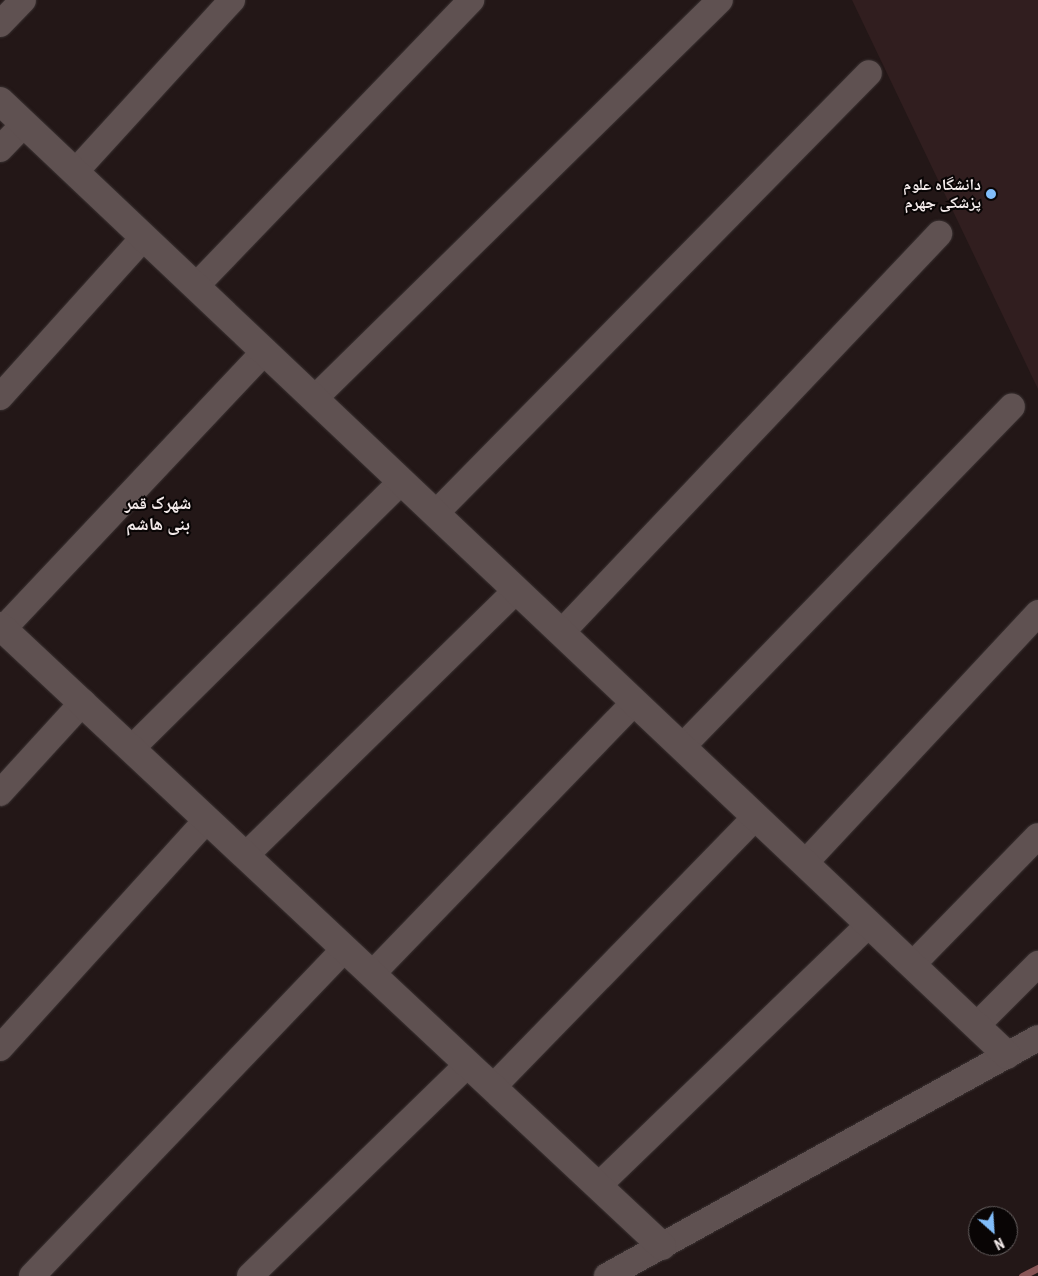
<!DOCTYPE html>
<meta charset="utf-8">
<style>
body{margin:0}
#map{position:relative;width:1038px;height:1276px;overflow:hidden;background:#231717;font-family:"Roboto Condensed","Noto Naskh Arabic",sans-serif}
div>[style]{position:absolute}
.built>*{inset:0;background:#311e1f}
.stream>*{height:7px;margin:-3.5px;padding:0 3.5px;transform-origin:3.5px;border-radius:3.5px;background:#8a5657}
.roads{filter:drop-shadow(0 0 1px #3a3232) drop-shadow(0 0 1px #3a3232)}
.minor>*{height:26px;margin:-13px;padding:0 13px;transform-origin:13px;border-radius:13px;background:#5f5151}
.tertiary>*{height:28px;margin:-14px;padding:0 14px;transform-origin:14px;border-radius:14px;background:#5f5151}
.dots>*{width:14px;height:14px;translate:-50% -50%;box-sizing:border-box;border:2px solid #090505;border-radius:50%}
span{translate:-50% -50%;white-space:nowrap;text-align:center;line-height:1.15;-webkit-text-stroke:4px #090505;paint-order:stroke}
.poi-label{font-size:16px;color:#f3eaea;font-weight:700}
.right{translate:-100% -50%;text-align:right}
.neighbourhood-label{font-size:18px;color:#f3eaea;font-weight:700}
.north{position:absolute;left:968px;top:1206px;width:50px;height:50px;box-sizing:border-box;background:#090505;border:1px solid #676161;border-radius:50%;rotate:154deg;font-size:14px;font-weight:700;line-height:20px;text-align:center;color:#f3eaea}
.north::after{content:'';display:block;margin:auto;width:18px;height:22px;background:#81bdfa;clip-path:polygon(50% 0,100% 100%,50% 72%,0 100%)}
</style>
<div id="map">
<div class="built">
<i style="clip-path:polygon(852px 0,1038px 0,1038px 389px)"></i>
</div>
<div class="stream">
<i style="left:1022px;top:1276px;width:18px;rotate:-27deg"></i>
</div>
<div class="roads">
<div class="minor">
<i style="left:0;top:24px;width:33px;rotate:-46deg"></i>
<i style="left:0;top:149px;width:35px;rotate:-46deg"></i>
<i style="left:75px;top:172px;width:233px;rotate:-47.6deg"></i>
<i style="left:196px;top:286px;width:397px;rotate:-46.1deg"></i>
<i style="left:0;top:397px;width:215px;rotate:-48deg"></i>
<i style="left:314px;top:399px;width:569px;rotate:-44.5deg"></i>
<i style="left:436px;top:513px;width:617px;rotate:-45.46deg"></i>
<i style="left:3px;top:629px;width:382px;rotate:-46.7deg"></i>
<i style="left:561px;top:633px;width:550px;rotate:-46.55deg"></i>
<i style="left:682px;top:747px;width:474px;rotate:-45.9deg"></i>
<i style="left:131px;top:749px;width:381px;rotate:-44.7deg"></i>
<i style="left:0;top:793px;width:123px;rotate:-47.6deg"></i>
<i style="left:245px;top:856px;width:380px;rotate:-44.4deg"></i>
<i style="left:805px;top:863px;width:342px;rotate:-47deg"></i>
<i style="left:912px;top:965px;width:180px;rotate:-45.7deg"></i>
<i style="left:372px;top:974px;width:378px;rotate:-46deg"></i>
<i style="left:976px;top:1026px;width:88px;rotate:-45deg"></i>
<i style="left:0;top:1048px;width:308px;rotate:-47.8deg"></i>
<i style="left:493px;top:1087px;width:377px;rotate:-45.8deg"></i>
<i style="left:598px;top:1186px;width:377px;rotate:-44deg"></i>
<i style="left:32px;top:1276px;width:453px;rotate:-46.3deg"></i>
<i style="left:250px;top:1276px;width:304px;rotate:-44.2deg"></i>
<i style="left:607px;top:1276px;width:492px;rotate:-28.9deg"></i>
</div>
<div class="tertiary">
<i style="left:0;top:101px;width:1387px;rotate:43.45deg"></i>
<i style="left:0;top:626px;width:907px;rotate:43.12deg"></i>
</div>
</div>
<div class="dots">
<i style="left:991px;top:194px;background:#81bdfa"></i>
</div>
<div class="poi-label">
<span class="right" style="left:981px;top:194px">دانشگاه علوم<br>پزشکی جهرم</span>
</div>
<div class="neighbourhood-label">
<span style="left:158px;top:514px">شهرک قمر<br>بنی هاشم</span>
</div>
<div class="north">N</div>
</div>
